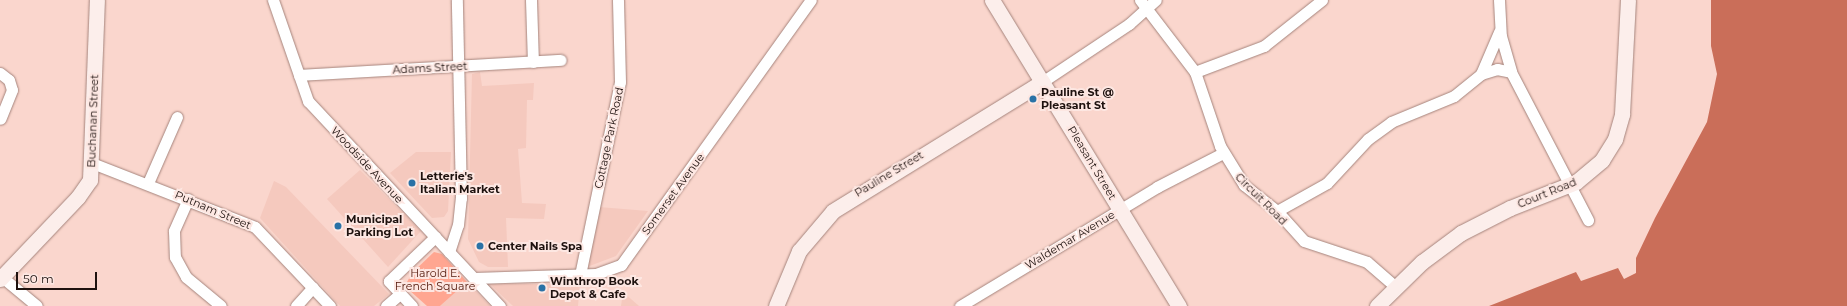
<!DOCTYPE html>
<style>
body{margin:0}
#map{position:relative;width:1847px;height:306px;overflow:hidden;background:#fad6cd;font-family:Montserrat,sans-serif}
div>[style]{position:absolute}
.built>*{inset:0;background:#f5c9be}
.green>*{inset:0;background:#ffa691}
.water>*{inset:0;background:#ca6e59}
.roads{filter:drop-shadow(0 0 1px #a5847c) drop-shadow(0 0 1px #a5847c)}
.street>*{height:11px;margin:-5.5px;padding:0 5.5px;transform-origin:5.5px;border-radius:5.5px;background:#fff}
.secondary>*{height:15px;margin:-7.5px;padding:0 7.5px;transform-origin:7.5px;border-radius:7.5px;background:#fceeeb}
.dots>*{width:11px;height:11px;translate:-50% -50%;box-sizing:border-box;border:2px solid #fde7e2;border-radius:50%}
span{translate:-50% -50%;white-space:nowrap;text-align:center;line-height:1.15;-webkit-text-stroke:4px #fde7e2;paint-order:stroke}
.street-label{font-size:11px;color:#1e120f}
.poi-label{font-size:11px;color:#1e120f;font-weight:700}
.left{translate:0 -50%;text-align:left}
.park-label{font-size:11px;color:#52170a}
.scale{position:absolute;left:16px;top:272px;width:81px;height:18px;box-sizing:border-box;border:2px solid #1e120f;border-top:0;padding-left:5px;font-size:12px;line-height:14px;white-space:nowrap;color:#1e120f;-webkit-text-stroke:3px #fde7e2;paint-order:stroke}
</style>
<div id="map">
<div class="built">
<i style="clip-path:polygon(480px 72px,482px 86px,534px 83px,533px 100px,527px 100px,526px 148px,518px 149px,522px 203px,546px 204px,544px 219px,506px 218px,508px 267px,488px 267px,479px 262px,468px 239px,472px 74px)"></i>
<i style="clip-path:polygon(416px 152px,451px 152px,448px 211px,444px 217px,432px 218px,390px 173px)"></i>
<i style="clip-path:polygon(360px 170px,421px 231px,388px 267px,327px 199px)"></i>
<i style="clip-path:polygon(274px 181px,286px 187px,389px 294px,374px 306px,340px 306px,260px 218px)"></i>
<i style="clip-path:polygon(599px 207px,648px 211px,616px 256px,587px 267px)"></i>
<i style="clip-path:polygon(467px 282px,490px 306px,440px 306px)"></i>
<i style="clip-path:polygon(490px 284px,580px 284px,578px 306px,513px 306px)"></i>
<i style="clip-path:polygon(623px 292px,639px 306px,621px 306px)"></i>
</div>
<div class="green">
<i style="clip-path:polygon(434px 252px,442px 254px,467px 282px,440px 306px,427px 306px,409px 290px,407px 282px,412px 273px)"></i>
</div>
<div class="water">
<i style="clip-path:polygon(1711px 0,1847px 0,1847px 306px,1489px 306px,1576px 272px,1581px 281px,1618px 268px,1624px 279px,1636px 273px,1636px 258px,1655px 218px,1707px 122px,1717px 74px,1711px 46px)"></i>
</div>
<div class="roads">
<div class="street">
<i style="left:273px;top:0;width:107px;rotate:70.9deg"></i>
<i style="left:308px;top:101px;width:281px;rotate:46.9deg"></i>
<i style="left:531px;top:0;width:62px;rotate:88.2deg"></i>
<i style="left:1140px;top:0;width:91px;rotate:52.6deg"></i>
<i style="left:1195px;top:72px;width:78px;rotate:71.3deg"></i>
<i style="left:1220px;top:146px;width:46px;rotate:58.4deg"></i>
<i style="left:1244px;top:185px;width:42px;rotate:38.2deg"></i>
<i style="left:1277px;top:211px;width:40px;rotate:48deg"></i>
<i style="left:1304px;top:241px;width:66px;rotate:18.4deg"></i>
<i style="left:1367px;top:262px;width:38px;rotate:41deg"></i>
<i style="left:1499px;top:0;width:36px;rotate:87deg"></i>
<i style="left:1501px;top:36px;width:37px;rotate:74deg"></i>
<i style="left:1511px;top:72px;width:167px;rotate:62.5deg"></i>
<i style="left:1195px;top:72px;width:74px;rotate:-20.6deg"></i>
<i style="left:1264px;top:46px;width:74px;rotate:-38.4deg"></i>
<i style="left:0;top:73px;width:11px;rotate:38deg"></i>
<i style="left:9px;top:80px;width:10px;rotate:73deg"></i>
<i style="left:12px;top:90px;width:31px;rotate:112deg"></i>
<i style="left:1481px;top:74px;width:46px;rotate:-66.8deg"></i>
<i style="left:299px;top:75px;width:262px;rotate:-3.3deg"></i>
<i style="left:1042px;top:82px;width:105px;rotate:-33.7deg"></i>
<i style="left:1129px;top:24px;width:36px;rotate:-42deg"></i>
<i style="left:92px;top:163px;width:175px;rotate:21.4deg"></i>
<i style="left:255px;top:227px;width:109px;rotate:46.5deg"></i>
<i style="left:148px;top:183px;width:72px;rotate:-66.3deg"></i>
<i style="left:188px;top:199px;width:35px;rotate:114deg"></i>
<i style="left:174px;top:231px;width:26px;rotate:88deg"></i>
<i style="left:175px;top:257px;width:23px;rotate:61deg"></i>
<i style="left:186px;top:277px;width:45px;rotate:39.6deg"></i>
<i style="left:1277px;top:211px;width:57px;rotate:-29.2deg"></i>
<i style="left:1327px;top:183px;width:60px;rotate:-47deg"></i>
<i style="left:1368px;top:139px;width:29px;rotate:-36deg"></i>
<i style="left:1391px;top:122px;width:68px;rotate:-22.4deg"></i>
<i style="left:1454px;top:96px;width:35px;rotate:-39deg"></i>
<i style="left:1481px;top:74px;width:17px;rotate:-17deg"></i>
<i style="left:1497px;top:69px;width:14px;rotate:12deg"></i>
<i style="left:449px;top:252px;width:28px;rotate:-72deg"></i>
<i style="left:458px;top:225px;width:27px;rotate:-84deg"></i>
<i style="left:461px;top:198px;width:198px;rotate:-91.2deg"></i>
<i style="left:580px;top:275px;width:197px;rotate:-78.3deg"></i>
<i style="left:620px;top:82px;width:82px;rotate:-91.4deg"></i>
<i style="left:2px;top:277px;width:45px;rotate:39.6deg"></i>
<i style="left:474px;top:278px;width:122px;rotate:-1.9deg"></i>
<i style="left:596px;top:274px;width:27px;rotate:-20deg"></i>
<i style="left:621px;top:265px;width:326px;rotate:-54.4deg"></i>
<i style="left:296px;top:306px;width:25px;rotate:-48deg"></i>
<i style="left:386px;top:306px;width:18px;rotate:-41deg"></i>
<i style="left:412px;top:306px;width:34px;rotate:-133deg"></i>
<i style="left:389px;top:281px;width:64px;rotate:-43.7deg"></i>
<i style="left:960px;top:306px;width:230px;rotate:-31.1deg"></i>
<i style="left:1157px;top:187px;width:74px;rotate:-27.3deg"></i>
</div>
<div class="secondary">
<i style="left:992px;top:0;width:359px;rotate:58.6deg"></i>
<i style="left:0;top:279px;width:113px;rotate:-46.4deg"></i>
<i style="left:78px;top:197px;width:21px;rotate:-55deg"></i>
<i style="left:90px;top:180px;width:180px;rotate:-87.8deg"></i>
<i style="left:776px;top:306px;width:60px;rotate:-67.3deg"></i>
<i style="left:799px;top:251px;width:52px;rotate:-49.6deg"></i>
<i style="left:833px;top:211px;width:246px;rotate:-31.7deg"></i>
<i style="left:1377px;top:306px;width:63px;rotate:-44.4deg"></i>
<i style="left:1422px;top:262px;width:49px;rotate:-36.6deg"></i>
<i style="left:1461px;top:233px;width:55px;rotate:-27deg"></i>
<i style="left:1510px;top:208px;width:71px;rotate:-21.5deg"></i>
<i style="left:1576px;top:182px;width:34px;rotate:-40deg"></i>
<i style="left:1602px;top:160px;width:25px;rotate:-58deg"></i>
<i style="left:1615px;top:139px;width:26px;rotate:-74deg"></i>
<i style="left:1622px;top:114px;width:114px;rotate:-87deg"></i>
</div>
</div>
<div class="dots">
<i style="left:1033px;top:99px;background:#2a72a6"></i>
<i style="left:412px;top:183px;background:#2a72a6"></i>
<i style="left:338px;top:226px;background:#2a72a6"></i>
<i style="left:480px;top:246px;background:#2a72a6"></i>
<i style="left:542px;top:288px;background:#2a72a6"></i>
</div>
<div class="street-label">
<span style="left:430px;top:68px;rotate:-3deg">Adams Street</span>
<span style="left:93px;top:121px;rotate:-88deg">Buchanan Street</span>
<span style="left:609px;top:138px;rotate:-78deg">Cottage Park Road</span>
<span style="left:1092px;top:163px;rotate:59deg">Pleasant Street</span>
<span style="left:367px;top:165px;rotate:47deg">Woodside Avenue</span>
<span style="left:889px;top:174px;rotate:-31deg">Pauline Street</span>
<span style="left:1547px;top:193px;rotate:-22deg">Court Road</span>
<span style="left:673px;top:194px;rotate:-54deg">Somerset Avenue</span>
<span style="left:1261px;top:199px;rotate:45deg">Circuit Road</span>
<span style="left:213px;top:210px;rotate:23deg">Putnam Street</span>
<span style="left:1070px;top:240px;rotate:-31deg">Waldemar Avenue</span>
</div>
<div class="poi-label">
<span class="left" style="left:1041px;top:99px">Pauline St @<br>Pleasant St</span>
<span class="left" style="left:420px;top:183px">Letterie's<br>Italian Market</span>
<span class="left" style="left:346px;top:226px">Municipal<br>Parking Lot</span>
<span class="left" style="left:488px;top:246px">Center Nails Spa</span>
<span class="left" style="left:550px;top:288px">Winthrop Book<br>Depot &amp; Cafe</span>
</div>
<div class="park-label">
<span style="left:435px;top:280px">Harold E.<br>French Square</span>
</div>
<div class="scale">50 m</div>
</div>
